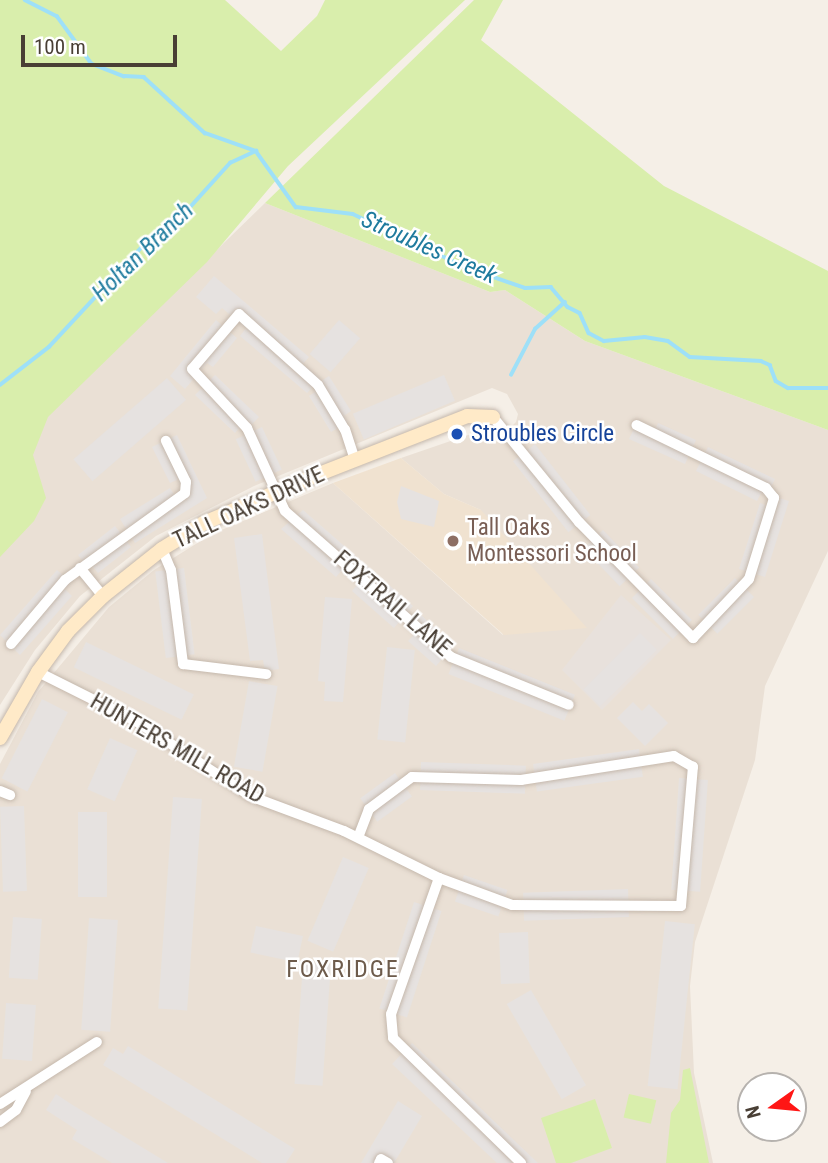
<!DOCTYPE html>
<style>
body{margin:0}
#map{position:relative;width:828px;height:1163px;overflow:hidden;background:#f5efe7;font-family:"Roboto Condensed",sans-serif}
div>[style]{position:absolute}
.residential>*{inset:0;background:#eae0d5}
.industrial>*{inset:0;background:#e8e1dc}
.education>*{inset:0;background:#f0e2d0}
.green>*{inset:0;background:#d9eeac;transform-origin:0 0}
.parking>*{inset:0;background:#e6e2e0;transform-origin:0 0}
.stream>*{height:3.5px;margin:-1.75px;padding:0 1.75px;transform-origin:1.75px;border-radius:1.75px;background:#9ee0f8}
.roads{filter:drop-shadow(0 0 2px #c5b8ac) drop-shadow(0 0 2px #c5b8ac)}
.street>*{height:10px;margin:-5px;padding:0 5px;transform-origin:5px;border-radius:5px;background:#fff}
.secondary>*{height:14px;margin:-7px;padding:0 7px;transform-origin:7px;border-radius:7px;background:#ffeac8}
.dots>*{width:19px;height:19px;translate:-50% -50%;box-sizing:border-box;border:4px solid #fff;border-radius:50%}
span{translate:-50% -50%;white-space:nowrap;text-align:center;line-height:1.15;-webkit-text-stroke:5px #fff;paint-order:stroke}
.transit-label{font-size:23px;color:#164399}
.left{translate:0 -50%;text-align:left}
.street-label{font-size:23px;color:#493f35}
.education-label{font-size:23px;color:#785e54}
.water-label{font-size:24px;color:#1f7b9e;font-style:italic}
.neighbourhood-label{font-size:24px;color:#6d5b4b;letter-spacing:2px}
.north{position:absolute;left:737px;top:1072px;width:70px;height:70px;box-sizing:border-box;background:#fff;border:2px solid #b6b2ae;border-radius:50%;rotate:255deg;font-size:19px;font-weight:700;line-height:28px;text-align:center;color:#493f35}
.north::after{content:'';display:block;margin:auto;width:24px;height:32px;background:#ff1615;clip-path:polygon(50% 0,100% 100%,50% 72%,0 100%)}
.scale{position:absolute;left:21px;top:35px;width:156px;height:32px;box-sizing:border-box;border:4px solid #493f35;border-top:0;padding-left:9px;font-size:21px;line-height:24px;white-space:nowrap;color:#493f35;-webkit-text-stroke:5px #fff;paint-order:stroke}
</style>
<div id="map">
<div class="residential">
<i style="clip-path:polygon(265px 203px,490px 292px,505px 290px,585px 341px,828px 430px,828px 551px,765px 686px,755px 760px,695px 942px,690px 986px,694px 1073px,713px 1163px,0 1163px,0 764px,38px 692px,109px 607px,154px 570px,212px 534px,333px 483px,503px 635px,481px 510px,444px 494px,401px 458px,471px 434px,495px 443px,516px 422px,518px 414px,507px 394px,492px 388px,254px 486px,156px 536px,80px 596px,35px 650px,0 705px,0 461px)"></i>
</div>
<div class="industrial">
<i style="clip-path:polygon(621px 595px,671px 640px,602px 710px,562px 670px)"></i>
</div>
<div class="education">
<i style="clip-path:polygon(401px 458px,444px 494px,481px 510px,587px 628px,504px 635px,333px 483px)"></i>
</div>
<div class="green">
<i style="clip-path:polygon(0 0,225px 0,281px 51px,317px 16px,325px 0,465px 0,288px 166px,207px 262px,48px 417px,33px 455px,46px 498px,34px 521px,0 557px)"></i>
<i style="clip-path:polygon(474px 0,503px 0,481px 40px,664px 186px,828px 271px,828px 430px,585px 341px,505px 290px,490px 292px,265px 203px)"></i>
<i style="clip-path:polygon(690px 1068px,709px 1163px,666px 1163px,671px 1113px,680px 1100px,683px 1070px)"></i>
<i style="left:629px;top:1094px;width:28px;height:24px;rotate:13deg"></i>
<i style="clip-path:polygon(595px 1099px,612px 1148px,571px 1163px,556px 1163px,541px 1118px)"></i>
</div>
<div class="parking">
<i style="clip-path:polygon(214px 276px,309px 357px,303px 364px,320px 378px,315px 385px,329px 376px,351px 411px,344px 416px,348px 422px,331px 432px,309px 396px,315px 392px,313px 387px,307px 393px,240px 336px,246px 328px,222px 308px,216px 314px,196px 297px)"></i>
<i style="clip-path:polygon(216px 320px,237px 338px,213px 367px,207px 363px,185px 389px,170px 376px)"></i>
<i style="left:339px;top:320px;width:28px;height:45px;rotate:41deg"></i>
<i style="clip-path:polygon(215px 375px,259px 417px,251px 425px,246px 421px,235px 433px,195px 395px)"></i>
<i style="left:444px;top:375px;width:28px;height:99px;rotate:67deg"></i>
<i style="left:167px;top:378px;width:29px;height:124px;rotate:49deg"></i>
<i style="clip-path:polygon(637px 422px,655px 430px,658px 423px,696px 440px,685px 464px,629px 439px)"></i>
<i style="left:262px;top:427px;width:47px;height:29px;rotate:65deg"></i>
<i style="clip-path:polygon(177px 435px,207px 498px,135px 543px,120px 519px,170px 488px,175px 496px,181px 490px,179px 479px,170px 483px,152px 447px)"></i>
<i style="left:535px;top:444px;width:90px;height:28px;rotate:52deg"></i>
<i style="clip-path:polygon(708px 447px,775px 479px,767px 496px,761px 493px,757px 501px,696px 471px)"></i>
<i style="clip-path:polygon(401px 486px,439px 501px,434px 527px,401px 519px,397px 502px)"></i>
<i style="clip-path:polygon(772px 496px,789px 501px,765px 577px,739px 569px,760px 503px,768px 506px)"></i>
<i style="clip-path:polygon(303px 510px,413px 606px,394px 628px,352px 591px,358px 584px,342px 570px,336px 577px,281px 529px)"></i>
<i style="clip-path:polygon(115px 526px,131px 547px,98px 573px,92px 566px,89px 569px,78px 555px)"></i>
<i style="left:603px;top:530px;width:52px;height:27px;rotate:46deg"></i>
<i style="clip-path:polygon(262px 534px,279px 669px,265px 671px,263px 660px,250px 661px,234px 538px)"></i>
<i style="left:184px;top:568px;width:87px;height:29px;rotate:83deg"></i>
<i style="clip-path:polygon(57px 570px,71px 582px,65px 589px,72px 596px,20px 655px,0 635px)"></i>
<i style="left:735px;top:578px;width:27px;height:52px;rotate:45deg"></i>
<i style="left:651px;top:579px;width:58px;height:27px;rotate:45deg"></i>
<i style="clip-path:polygon(325px 597px,352px 599px,343px 702px,324px 701px,325px 682px,318px 681px)"></i>
<i style="clip-path:polygon(421px 615px,454px 645px,436px 666px,408px 641px,415px 634px,409px 628px)"></i>
<i style="left:640px;top:633px;width:24px;height:80px;rotate:45deg"></i>
<i style="left:86px;top:642px;width:120px;height:28px;rotate:26deg"></i>
<i style="left:387px;top:647px;width:28px;height:93px;rotate:6deg"></i>
<i style="left:459px;top:648px;width:125px;height:28px;rotate:22deg"></i>
<i style="left:249px;top:681px;width:29px;height:87px;rotate:10deg"></i>
<i style="left:42px;top:699px;width:29px;height:89px;rotate:27deg"></i>
<i style="clip-path:polygon(633px 702px,642px 711px,649px 704px,668px 723px,645px 746px,617px 718px)"></i>
<i style="left:110px;top:738px;width:30px;height:56px;rotate:24deg"></i>
<i style="left:639px;top:749px;width:28px;height:107px;rotate:82deg"></i>
<i style="left:421px;top:762px;width:105px;height:28px;rotate:2deg"></i>
<i style="left:395px;top:773px;width:29px;height:43px;rotate:54deg"></i>
<i style="left:679px;top:778px;width:29px;height:112px;rotate:4deg"></i>
<i style="left:173px;top:797px;width:29px;height:212px;rotate:4deg"></i>
<i style="left:24px;top:806px;width:85px;height:24px;rotate:88deg"></i>
<i style="left:78px;top:812px;width:29px;height:85px"></i>
<i style="left:343px;top:857px;width:28px;height:91px;rotate:23deg"></i>
<i style="left:464px;top:875px;width:46px;height:28px;rotate:19deg"></i>
<i style="left:628px;top:889px;width:28px;height:105px;rotate:88deg"></i>
<i style="left:414px;top:902px;width:29px;height:112px;rotate:18deg"></i>
<i style="left:13px;top:917px;width:29px;height:61px;rotate:4deg"></i>
<i style="left:89px;top:918px;width:29px;height:112px;rotate:4deg"></i>
<i style="left:665px;top:921px;width:30px;height:166px;rotate:6deg"></i>
<i style="left:256px;top:926px;width:48px;height:27px;rotate:12deg"></i>
<i style="left:528px;top:932px;width:51px;height:29px;rotate:88deg"></i>
<i style="left:303px;top:963px;width:28px;height:121px;rotate:4deg"></i>
<i style="left:531px;top:990px;width:110px;height:28px;rotate:60deg"></i>
<i style="left:6px;top:1003px;width:30px;height:56px;rotate:4deg"></i>
<i style="clip-path:polygon(412px 1043px,538px 1163px,497px 1163px,392px 1064px)"></i>
<i style="clip-path:polygon(128px 1046px,295px 1149px,286px 1163px,262px 1163px,103px 1065px,113px 1048px,123px 1054px)"></i>
<i style="clip-path:polygon(56px 1094px,71px 1104px,168px 1163px,112px 1163px,72px 1139px,77px 1130px,46px 1110px)"></i>
<i style="clip-path:polygon(398px 1101px,422px 1116px,394px 1163px,361px 1163px)"></i>
</div>
<div class="stream">
<i style="left:25px;top:0;width:36px;rotate:27deg"></i>
<i style="left:57px;top:16px;width:59px;rotate:53.9deg"></i>
<i style="left:92px;top:64px;width:34px;rotate:21deg"></i>
<i style="left:124px;top:76px;width:20px;rotate:3deg"></i>
<i style="left:144px;top:77px;width:83px;rotate:42.6deg"></i>
<i style="left:205px;top:133px;width:54px;rotate:19.4deg"></i>
<i style="left:256px;top:151px;width:69px;rotate:54.5deg"></i>
<i style="left:296px;top:207px;width:57px;rotate:7deg"></i>
<i style="left:353px;top:214px;width:127px;rotate:25.2deg"></i>
<i style="left:468px;top:268px;width:60px;rotate:19.3deg"></i>
<i style="left:525px;top:288px;width:26px;rotate:-2deg"></i>
<i style="left:551px;top:287px;width:26px;rotate:50deg"></i>
<i style="left:568px;top:307px;width:13px;rotate:27deg"></i>
<i style="left:580px;top:313px;width:22px;rotate:66deg"></i>
<i style="left:589px;top:333px;width:17px;rotate:28deg"></i>
<i style="left:604px;top:341px;width:41px;rotate:-5.6deg"></i>
<i style="left:645px;top:337px;width:23px;rotate:10deg"></i>
<i style="left:668px;top:341px;width:27px;rotate:36deg"></i>
<i style="left:690px;top:357px;width:71px;rotate:3.2deg"></i>
<i style="left:761px;top:361px;width:10px;rotate:24deg"></i>
<i style="left:770px;top:365px;width:17px;rotate:69deg"></i>
<i style="left:776px;top:381px;width:14px;rotate:30deg"></i>
<i style="left:788px;top:388px;width:40px"></i>
<i style="left:511px;top:375px;width:52px;rotate:-62.4deg"></i>
<i style="left:535px;top:329px;width:40px;rotate:-42deg"></i>
<i style="left:0;top:385px;width:62px;rotate:-37.8deg"></i>
<i style="left:49px;top:347px;width:151px;rotate:-47.1deg"></i>
<i style="left:152px;top:236px;width:25px;rotate:-27deg"></i>
<i style="left:174px;top:225px;width:84px;rotate:-47.9deg"></i>
<i style="left:230px;top:163px;width:29px;rotate:-25deg"></i>
</div>
<div class="roads">
<div class="street">
<i style="left:493px;top:417px;width:136px;rotate:50.7deg"></i>
<i style="left:579px;top:522px;width:163px;rotate:45.5deg"></i>
<i style="left:693px;top:638px;width:81px;rotate:-46.5deg"></i>
<i style="left:749px;top:579px;width:85px;rotate:-72.8deg"></i>
<i style="left:774px;top:498px;width:13px;rotate:-129deg"></i>
<i style="left:766px;top:488px;width:144px;rotate:-154.1deg"></i>
<i style="left:355px;top:460px;width:32px;rotate:-108deg"></i>
<i style="left:345px;top:430px;width:52px;rotate:-121deg"></i>
<i style="left:318px;top:385px;width:106px;rotate:-138.1deg"></i>
<i style="left:239px;top:314px;width:72px;rotate:130.5deg"></i>
<i style="left:192px;top:369px;width:81px;rotate:47deg"></i>
<i style="left:247px;top:428px;width:91px;rotate:65.4deg"></i>
<i style="left:285px;top:511px;width:221px;rotate:41.3deg"></i>
<i style="left:451px;top:657px;width:127px;rotate:22.1deg"></i>
<i style="left:162px;top:549px;width:23px;rotate:67deg"></i>
<i style="left:171px;top:570px;width:95px;rotate:82.7deg"></i>
<i style="left:183px;top:664px;width:84px;rotate:6.9deg"></i>
<i style="left:80px;top:568px;width:36px;rotate:51deg"></i>
<i style="left:11px;top:644px;width:84px;rotate:-49.8deg"></i>
<i style="left:65px;top:580px;width:148px;rotate:-35.9deg"></i>
<i style="left:185px;top:493px;width:11px;rotate:-85deg"></i>
<i style="left:186px;top:482px;width:46px;rotate:-116deg"></i>
<i style="left:38px;top:672px;width:110px;rotate:26.6deg"></i>
<i style="left:136px;top:721px;width:136px;rotate:33.3deg"></i>
<i style="left:250px;top:796px;width:100px;rotate:20.4deg"></i>
<i style="left:344px;top:831px;width:106px;rotate:26.3deg"></i>
<i style="left:439px;top:878px;width:78px;rotate:20.3deg"></i>
<i style="left:512px;top:905px;width:169px;rotate:0.3deg"></i>
<i style="left:681px;top:906px;width:140px;rotate:-85.1deg"></i>
<i style="left:693px;top:767px;width:22px;rotate:-150deg"></i>
<i style="left:674px;top:756px;width:155px;rotate:171.1deg"></i>
<i style="left:521px;top:780px;width:109px;rotate:-178.4deg"></i>
<i style="left:412px;top:777px;width:54px;rotate:143.3deg"></i>
<i style="left:369px;top:809px;width:30px;rotate:111deg"></i>
<i style="left:0;top:791px;width:11px;rotate:22deg"></i>
<i style="left:439px;top:878px;width:144px;rotate:109.4deg"></i>
<i style="left:391px;top:1014px;width:24px;rotate:85deg"></i>
<i style="left:393px;top:1038px;width:179px;rotate:44.3deg"></i>
<i style="left:0;top:1104px;width:115px;rotate:-32.6deg"></i>
<i style="left:0;top:1122px;width:20px;rotate:-37deg"></i>
<i style="left:16px;top:1110px;width:21px;rotate:-62deg"></i>
<i style="left:379px;top:1163px;width:4px;rotate:-63deg"></i>
<i style="left:381px;top:1159px;width:8px;rotate:30deg"></i>
</div>
<div class="secondary">
<i style="left:0;top:738px;width:76px;rotate:-60.1deg"></i>
<i style="left:38px;top:672px;width:51px;rotate:-53.8deg"></i>
<i style="left:68px;top:631px;width:49px;rotate:-45deg"></i>
<i style="left:103px;top:596px;width:75px;rotate:-38.5deg"></i>
<i style="left:162px;top:549px;width:49px;rotate:-31.8deg"></i>
<i style="left:204px;top:523px;width:120px;rotate:-23.1deg"></i>
<i style="left:314px;top:476px;width:164px;rotate:-21.4deg"></i>
<i style="left:467px;top:416px;width:26px;rotate:2deg"></i>
</div>
</div>
<div class="dots">
<i style="left:457px;top:434px;background:#1a4fb4"></i>
<i style="left:453px;top:541px;background:#8d6e63"></i>
</div>
<div class="transit-label">
<span class="left" style="left:471px;top:434px">Stroubles Circle</span>
</div>
<div class="street-label">
<span style="left:249px;top:508px;rotate:-25deg">TALL OAKS DRIVE</span>
<span style="left:392px;top:604px;rotate:41deg">FOXTRAIL LANE</span>
<span style="left:177px;top:749px;rotate:30deg">HUNTERS MILL ROAD</span>
</div>
<div class="education-label">
<span class="left" style="left:467px;top:541px">Tall Oaks<br>Montessori School</span>
</div>
<div class="water-label">
<span style="left:429px;top:248px;rotate:24deg">Stroubles Creek</span>
<span style="left:143px;top:252px;rotate:-44deg">Holtan Branch</span>
</div>
<div class="neighbourhood-label">
<span style="left:343px;top:970px">FOXRIDGE</span>
</div>
<div class="north">N</div>
<div class="scale">100 m</div>
</div>
